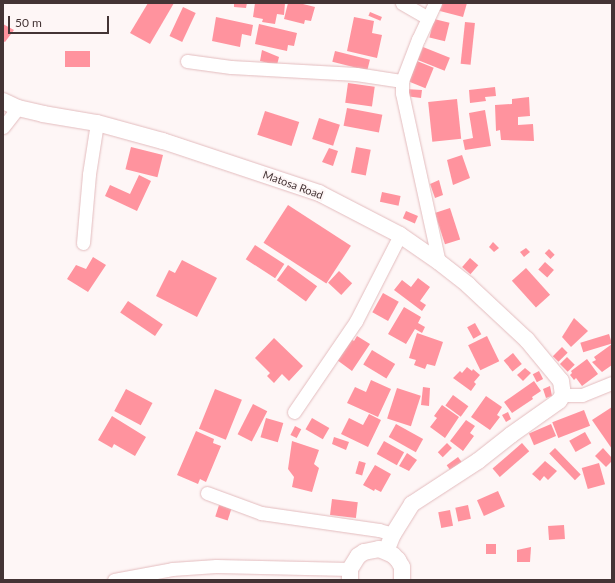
<!DOCTYPE html>
<style>
body{margin:0}
#map{position:relative;width:615px;height:583px;overflow:hidden;background:#fef6f6;font-family:Lato,sans-serif}
div>[style]{position:absolute}
.building>*{inset:0;background:#ff939e;transform-origin:0 0}
.roads{filter:drop-shadow(0 0 1px #e3bcbe) drop-shadow(0 0 1px #e3bcbe)}
.minor>*{height:13px;margin:-6.5px;padding:0 6.5px;transform-origin:6.5px;border-radius:6.5px;background:#fff}
.tertiary>*{height:16px;margin:-8px;padding:0 8px;transform-origin:8px;border-radius:8px;background:#fff}
span{translate:-50% -50%;white-space:nowrap;text-align:center;line-height:1.15;-webkit-text-stroke:4px #fef6f6;paint-order:stroke}
.street-label{font-size:11px;color:#443435}
.frame{position:absolute;inset:0;border:4px solid #443435;pointer-events:none}
.scale{position:absolute;left:8px;top:16px;width:101px;height:18px;box-sizing:border-box;border:2px solid #443435;border-top:0;padding-left:5px;font-size:12px;line-height:14px;white-space:nowrap;color:#443435;-webkit-text-stroke:3px #fef6f6;paint-order:stroke}
</style>
<div id="map">
<div class="building">
<i style="clip-path:polygon(148px 3px,174px 3px,150px 44px,130px 33px)"></i>
<i style="clip-path:polygon(234px 3px,247px 3px,246px 8px,234px 7px)"></i>
<i style="clip-path:polygon(255px 3px,285px 3px,284px 15px,277px 14px,275px 24px,262px 22px,263px 19px,253px 17px)"></i>
<i style="clip-path:polygon(288px 3px,299px 3px,315px 7px,311px 21px,305px 20px,304px 24px,284px 19px)"></i>
<i style="clip-path:polygon(438px 3px,467px 3px,463px 17px,436px 10px)"></i>
<i style="left:183px;top:7px;width:14px;height:32px;rotate:25deg"></i>
<i style="left:370px;top:12px;width:13px;height:4px;rotate:23deg"></i>
<i style="clip-path:polygon(216px 17px,253px 25px,251px 36px,242px 34px,240px 47px,212px 41px)"></i>
<i style="clip-path:polygon(354px 17px,374px 21px,372px 33px,382px 35px,377px 58px,347px 51px)"></i>
<i style="left:434px;top:19px;width:16px;height:19px;rotate:14deg"></i>
<i style="left:465px;top:22px;width:10px;height:42px;rotate:6deg"></i>
<i style="clip-path:polygon(3px 24px,14px 30px,5px 42px,3px 41px)"></i>
<i style="clip-path:polygon(259px 24px,297px 33px,294px 46px,288px 45px,287px 51px,255px 44px)"></i>
<i style="left:423px;top:47px;width:29px;height:14px;rotate:22deg"></i>
<i style="clip-path:polygon(262px 50px,279px 57px,277px 65px,260px 61px)"></i>
<i style="left:90px;top:51px;width:16px;height:25px;rotate:90deg"></i>
<i style="left:335px;top:51px;width:36px;height:11px;rotate:14deg"></i>
<i style="left:417px;top:61px;width:18px;height:22px;rotate:22deg"></i>
<i style="left:348px;top:83px;width:27px;height:20px;rotate:8deg"></i>
<i style="clip-path:polygon(495px 87px,496px 96px,485px 97px,486px 101px,470px 103px,469px 90px)"></i>
<i style="clip-path:polygon(405px 89px,422px 90px,421px 98px,405px 96px)"></i>
<i style="clip-path:polygon(529px 97px,530px 116px,518px 117px,518px 125px,533px 124px,534px 141px,501px 140px,500px 130px,496px 131px,495px 105px,512px 104px,512px 99px)"></i>
<i style="left:457px;top:99px;width:40px;height:29px;rotate:84deg"></i>
<i style="left:347px;top:108px;width:36px;height:18px;rotate:11deg"></i>
<i style="clip-path:polygon(485px 110px,491px 146px,465px 150px,463px 140px,473px 138px,469px 113px)"></i>
<i style="left:265px;top:111px;width:36px;height:25px;rotate:18deg"></i>
<i style="left:319px;top:118px;width:22px;height:22px;rotate:18deg"></i>
<i style="left:131px;top:147px;width:33px;height:23px;rotate:14deg"></i>
<i style="left:356px;top:147px;width:15px;height:26px;rotate:11deg"></i>
<i style="clip-path:polygon(329px 148px,338px 151px,333px 166px,322px 162px)"></i>
<i style="clip-path:polygon(462px 155px,470px 178px,453px 185px,447px 160px)"></i>
<i style="clip-path:polygon(139px 175px,151px 181px,137px 211px,105px 196px,110px 185px,130px 194px)"></i>
<i style="clip-path:polygon(439px 180px,443px 195px,435px 198px,430px 184px)"></i>
<i style="left:382px;top:192px;width:19px;height:10px;rotate:12deg"></i>
<i style="left:288px;top:205px;width:75px;height:45px;rotate:33deg"></i>
<i style="left:450px;top:208px;width:33px;height:16px;rotate:72deg"></i>
<i style="left:406px;top:211px;width:13px;height:8px;rotate:23deg"></i>
<i style="clip-path:polygon(493px 242px,499px 248px,494px 252px,489px 247px)"></i>
<i style="left:255px;top:245px;width:35px;height:17px;rotate:33deg"></i>
<i style="clip-path:polygon(526px 248px,530px 252px,524px 257px,520px 252px)"></i>
<i style="left:549px;top:249px;width:8px;height:6px;rotate:45deg"></i>
<i style="clip-path:polygon(93px 257px,106px 265px,88px 292px,67px 279px,76px 265px,86px 269px)"></i>
<i style="left:470px;top:258px;width:11px;height:12px;rotate:41deg"></i>
<i style="clip-path:polygon(182px 260px,217px 278px,197px 317px,156px 296px,169px 270px,175px 273px)"></i>
<i style="left:545px;top:262px;width:12px;height:10px;rotate:42deg"></i>
<i style="left:288px;top:265px;width:36px;height:19px;rotate:36deg"></i>
<i style="left:526px;top:268px;width:36px;height:19px;rotate:48deg"></i>
<i style="left:339px;top:271px;width:18px;height:16px;rotate:43deg"></i>
<i style="clip-path:polygon(418px 278px,430px 287px,420px 301px,426px 305px,422px 311px,394px 290px,402px 280px,411px 287px)"></i>
<i style="left:383px;top:293px;width:18px;height:22px;rotate:29deg"></i>
<i style="left:128px;top:301px;width:42px;height:14px;rotate:34deg"></i>
<i style="clip-path:polygon(404px 307px,421px 317px,418px 323px,425px 327px,422px 333px,415px 329px,406px 344px,388px 334px)"></i>
<i style="clip-path:polygon(574px 318px,588px 331px,571px 347px,562px 337px)"></i>
<i style="left:475px;top:323px;width:13px;height:9px;rotate:61deg"></i>
<i style="clip-path:polygon(417px 333px,443px 342px,435px 366px,427px 364px,425px 369px,414px 365px,416px 360px,409px 358px)"></i>
<i style="left:609px;top:334px;width:10px;height:30px;rotate:73deg"></i>
<i style="clip-path:polygon(357px 336px,370px 344px,352px 371px,337px 360px,351px 339px,354px 341px)"></i>
<i style="left:487px;top:336px;width:28px;height:21px;rotate:64deg"></i>
<i style="clip-path:polygon(274px 338px,303px 366px,289px 381px,282px 374px,274px 383px,267px 376px,270px 373px,255px 358px)"></i>
<i style="clip-path:polygon(612px 344px,612px 365px,602px 372px,592px 362px,596px 360px,594px 357px)"></i>
<i style="left:562px;top:347px;width:8px;height:13px;rotate:45deg"></i>
<i style="left:372px;top:350px;width:27px;height:17px;rotate:31deg"></i>
<i style="left:513px;top:353px;width:14px;height:12px;rotate:51deg"></i>
<i style="left:567px;top:357px;width:11px;height:10px;rotate:45deg"></i>
<i style="clip-path:polygon(587px 359px,598px 374px,582px 386px,576px 378px,574px 380px,570px 375px,572px 373px,571px 371px)"></i>
<i style="clip-path:polygon(467px 367px,472px 371px,473px 369px,480px 375px,474px 382px,476px 384px,471px 391px,453px 378px,460px 371px,462px 373px)"></i>
<i style="clip-path:polygon(525px 368px,531px 373px,523px 381px,517px 375px)"></i>
<i style="left:539px;top:371px;width:9px;height:7px;rotate:63deg"></i>
<i style="clip-path:polygon(371px 380px,391px 389px,378px 417px,347px 403px,355px 387px,366px 392px)"></i>
<i style="clip-path:polygon(534px 381px,541px 391px,532px 397px,533px 399px,512px 413px,504px 402px)"></i>
<i style="clip-path:polygon(550px 386px,552px 396px,546px 398px,543px 389px)"></i>
<i style="clip-path:polygon(423px 387px,430px 388px,429px 406px,421px 405px)"></i>
<i style="left:397px;top:388px;width:25px;height:32px;rotate:18deg"></i>
<i style="left:126px;top:389px;width:30px;height:25px;rotate:28deg"></i>
<i style="left:215px;top:389px;width:29px;height:43px;rotate:22deg"></i>
<i style="left:453px;top:395px;width:19px;height:13px;rotate:36deg"></i>
<i style="clip-path:polygon(486px 396px,502px 407px,497px 415px,500px 417px,490px 430px,471px 417px)"></i>
<i style="left:253px;top:404px;width:16px;height:34px;rotate:27deg"></i>
<i style="clip-path:polygon(442px 405px,459px 417px,445px 438px,430px 427px,437px 418px,434px 416px)"></i>
<i style="clip-path:polygon(612px 407px,612px 449px,592px 420px)"></i>
<i style="left:584px;top:410px;width:17px;height:34px;rotate:69deg"></i>
<i style="clip-path:polygon(508px 412px,511px 419px,506px 422px,502px 415px)"></i>
<i style="clip-path:polygon(369px 414px,381px 420px,368px 447px,341px 434px,349px 418px,363px 425px)"></i>
<i style="clip-path:polygon(112px 416px,146px 437px,135px 456px,114px 444px,112px 448px,98px 440px)"></i>
<i style="left:266px;top:418px;width:18px;height:20px;rotate:16deg"></i>
<i style="left:312px;top:418px;width:20px;height:13px;rotate:30deg"></i>
<i style="clip-path:polygon(466px 420px,475px 426px,470px 433px,474px 436px,463px 451px,450px 441px)"></i>
<i style="left:396px;top:424px;width:31px;height:15px;rotate:29deg"></i>
<i style="left:551px;top:424px;width:13px;height:24px;rotate:67deg"></i>
<i style="left:295px;top:426px;width:7px;height:10px;rotate:27deg"></i>
<i style="clip-path:polygon(196px 431px,214px 439px,213px 443px,221px 446px,206px 482px,200px 479px,198px 484px,177px 475px)"></i>
<i style="left:585px;top:432px;width:13px;height:18px;rotate:61deg"></i>
<i style="clip-path:polygon(334px 437px,349px 442px,346px 450px,332px 444px)"></i>
<i style="clip-path:polygon(292px 441px,319px 450px,314px 464px,319px 468px,312px 492px,292px 487px,294px 477px,288px 469px)"></i>
<i style="left:384px;top:441px;width:23px;height:15px;rotate:29deg"></i>
<i style="left:447px;top:443px;width:7px;height:13px;rotate:45deg"></i>
<i style="left:522px;top:443px;width:11px;height:39px;rotate:49deg"></i>
<i style="left:555px;top:448px;width:37px;height:8px;rotate:46deg"></i>
<i style="clip-path:polygon(603px 448px,612px 458px,612px 461px,606px 467px,595px 456px)"></i>
<i style="clip-path:polygon(407px 453px,417px 460px,409px 471px,399px 466px)"></i>
<i style="left:458px;top:457px;width:9px;height:14px;rotate:54deg"></i>
<i style="left:359px;top:461px;width:7px;height:13px;rotate:16deg"></i>
<i style="clip-path:polygon(545px 461px,557px 471px,548px 480px,544px 476px,540px 481px,532px 474px)"></i>
<i style="left:599px;top:463px;width:22px;height:18px;rotate:74deg"></i>
<i style="clip-path:polygon(375px 465px,391px 474px,381px 492px,375px 489px,374px 491px,363px 485px)"></i>
<i style="left:498px;top:491px;width:17px;height:23px;rotate:66deg"></i>
<i style="left:332px;top:499px;width:26px;height:16px;rotate:7deg"></i>
<i style="left:219px;top:505px;width:13px;height:12px;rotate:18deg"></i>
<i style="left:468px;top:505px;width:14px;height:13px;rotate:78deg"></i>
<i style="left:450px;top:510px;width:16px;height:12px;rotate:79deg"></i>
<i style="left:564px;top:525px;width:14px;height:16px;rotate:86deg"></i>
<i style="left:486px;top:544px;width:10px;height:10px"></i>
<i style="clip-path:polygon(531px 547px,530px 562px,517px 562px,517px 550px)"></i>
</div>
<div class="roads">
<div class="minor">
<i style="left:402px;top:3px;width:30px;rotate:30deg"></i>
<i style="left:435px;top:3px;width:40px;rotate:115deg"></i>
<i style="left:418px;top:39px;width:45px;rotate:110.9deg"></i>
<i style="left:402px;top:81px;width:12px;rotate:90deg"></i>
<i style="left:402px;top:93px;width:173px;rotate:77.7deg"></i>
<i style="left:187px;top:61px;width:44px;rotate:7.8deg"></i>
<i style="left:231px;top:67px;width:125px;rotate:3.2deg"></i>
<i style="left:356px;top:74px;width:47px;rotate:8.7deg"></i>
<i style="left:3px;top:127px;width:24px;rotate:-52deg"></i>
<i style="left:83px;top:243px;width:69px;rotate:-85deg"></i>
<i style="left:89px;top:174px;width:52px;rotate:-81.1deg"></i>
<i style="left:563px;top:395px;width:19px"></i>
<i style="left:582px;top:395px;width:32px;rotate:-22deg"></i>
<i style="left:294px;top:412px;width:110px;rotate:-55.7deg"></i>
<i style="left:356px;top:321px;width:97px;rotate:-62.9deg"></i>
<i style="left:207px;top:493px;width:58px;rotate:20.3deg"></i>
<i style="left:261px;top:513px;width:119px;rotate:8.2deg"></i>
<i style="left:379px;top:530px;width:15px;rotate:16deg"></i>
<i style="left:114px;top:580px;width:59px;rotate:-10.7deg"></i>
<i style="left:172px;top:569px;width:44px;rotate:-3.9deg"></i>
<i style="left:216px;top:566px;width:134px;rotate:1.3deg"></i>
</div>
<div class="tertiary">
<i style="left:3px;top:101px;width:17px;rotate:25deg"></i>
<i style="left:18px;top:108px;width:26px;rotate:13deg"></i>
<i style="left:43px;top:114px;width:55px;rotate:9.5deg"></i>
<i style="left:97px;top:123px;width:68px;rotate:15.3deg"></i>
<i style="left:163px;top:141px;width:164px;rotate:18.4deg"></i>
<i style="left:319px;top:193px;width:91px;rotate:27.4deg"></i>
<i style="left:400px;top:235px;width:47px;rotate:34.7deg"></i>
<i style="left:439px;top:262px;width:37px;rotate:38deg"></i>
<i style="left:468px;top:285px;width:81px;rotate:43deg"></i>
<i style="left:527px;top:340px;width:53px;rotate:50.3deg"></i>
<i style="left:561px;top:381px;width:14px;rotate:82deg"></i>
<i style="left:563px;top:395px;width:7px;rotate:124deg"></i>
<i style="left:559px;top:401px;width:59px;rotate:144.7deg"></i>
<i style="left:511px;top:435px;width:42px;rotate:141.8deg"></i>
<i style="left:478px;top:461px;width:79px;rotate:146.9deg"></i>
<i style="left:412px;top:504px;width:36px;rotate:122deg"></i>
<i style="left:393px;top:534px;width:18px;rotate:112deg"></i>
<i style="left:350px;top:580px;width:11px;rotate:-90deg"></i>
<i style="left:350px;top:569px;width:15px;rotate:-58deg"></i>
<i style="left:358px;top:556px;width:7px;rotate:-34deg"></i>
<i style="left:364px;top:552px;width:15px;rotate:-11deg"></i>
<i style="left:379px;top:549px;width:15px;rotate:23deg"></i>
<i style="left:393px;top:555px;width:7px;rotate:45deg"></i>
<i style="left:398px;top:560px;width:8px;rotate:60deg"></i>
<i style="left:402px;top:567px;width:13px;rotate:90deg"></i>
</div>
</div>
<div class="street-label">
<span style="left:293px;top:185px;rotate:20deg">Matosa Road</span>
</div>
<div class="frame"></div>
<div class="scale">50 m</div>
</div>
